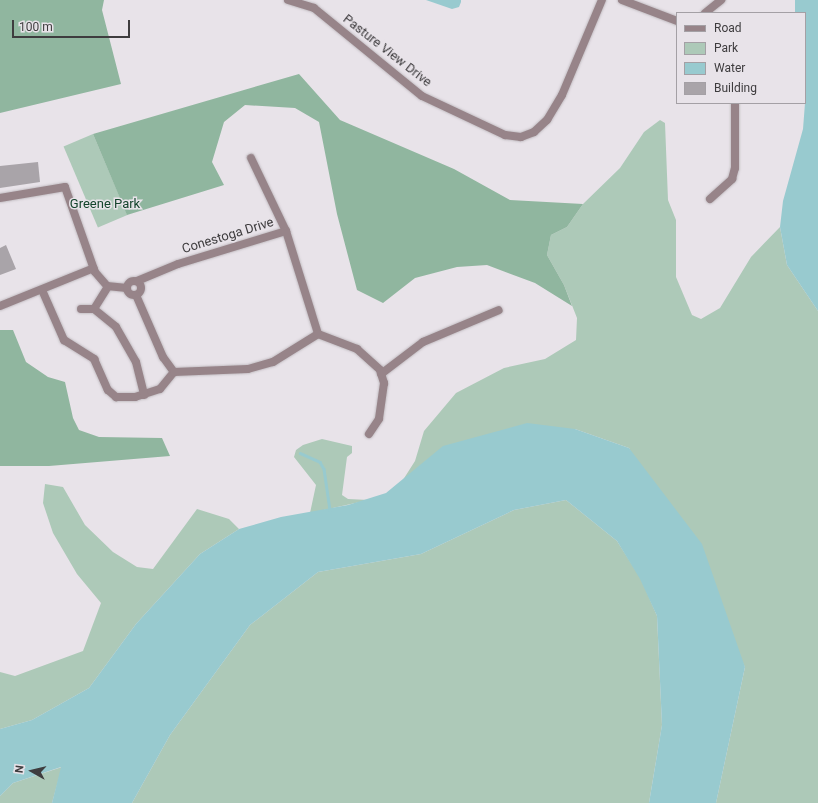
<!DOCTYPE html>
<style>
body{margin:0}
#map{position:relative;width:818px;height:803px;overflow:hidden;background:#e8e3e9;font-family:Roboto,sans-serif}
div>[style]{position:absolute}
.green>*{inset:0;background:#adc9b8;transform-origin:0 0}
.forest>*{inset:0;background:#90b69f}
.water>*{inset:0;background:#98cacf}
.stream>*{height:2.5px;margin:-1.25px;padding:0 1.25px;transform-origin:1.25px;border-radius:1.25px;background:#98cacf}
.building>*{inset:0;background:#a9a4a9}
.roads{filter:drop-shadow(0 0 1px #c3bec3) drop-shadow(0 0 1px #c3bec3)}
.street>*{height:8px;margin:-4px;padding:0 4px;transform-origin:4px;border-radius:4px;background:#978489}
.street>.ring{margin:-4px;padding:0;box-sizing:content-box;background:none;border:8px solid #978489;border-radius:50%}
span{translate:-50% -50%;white-space:nowrap;text-align:center;line-height:1.15;-webkit-text-stroke:3px #e8e3e9;paint-order:stroke}
.street-label{font-size:13px;color:#3e3c3e}
.park-label{font-size:13px;color:#14442c}
.legend{position:absolute;left:676px;top:12px;width:130px;height:92px;box-sizing:border-box;background:#e8e3e9;border:1px solid #a4a0a5;margin:0;padding:5px 7px;list-style:none;font-size:12px;color:#3e3c3e}
.legend li{display:flex;align-items:center;gap:8px;height:20px}
.legend b{width:20px;border:1px solid #a4a0a5}
.north{position:absolute;left:12px;top:751px;width:40px;height:40px;-webkit-text-stroke:3px #e8e3e9;paint-order:stroke;rotate:278deg;font-size:11px;font-weight:700;line-height:16px;text-align:center;color:#3e3c3e}
.north::after{content:'';display:block;margin:auto;width:14px;height:18px;background:#3e3c3e;clip-path:polygon(50% 0,100% 100%,50% 72%,0 100%)}
.scale{position:absolute;left:12px;top:20px;width:118px;height:18px;box-sizing:border-box;border:2px solid #3e3c3e;border-top:0;padding-left:5px;font-size:12px;line-height:14px;white-space:nowrap;color:#3e3c3e;-webkit-text-stroke:3px #e8e3e9;paint-order:stroke}
</style>
<div id="map">
<div class="green">
<i style="clip-path:polygon(660px 120px,665px 123px,668px 200px,676px 220px,676px 277px,692px 315px,701px 319px,720px 308px,751px 257px,780px 227px,787px 265px,818px 311px,818px 803px,716px 803px,745px 667px,629px 448px,575px 429px,401px 483px,415px 461px,424px 431px,456px 393px,504px 368px,545px 359px,576px 340px,577px 318px,564px 285px,547px 255px,551px 235px,567px 227px,583px 204px,620px 168px,644px 132px)"></i>
<i style="left:93px;top:134px;width:88px;height:32px;rotate:67deg"></i>
<i style="clip-path:polygon(322px 439px,352px 446px,352px 453px,347px 457px,342px 495px,348px 499px,369px 500px,310px 513px,316px 485px,294px 457px,296px 450px,303px 445px)"></i>
<i style="clip-path:polygon(45px 484px,63px 487px,85px 525px,113px 552px,137px 567px,153px 569px,197px 509px,229px 519px,239px 529px,200px 554px,136px 624px,89px 688px,32px 720px,0 729px,0 672px,15px 676px,83px 651px,101px 603px,77px 574px,53px 533px,43px 503px)"></i>
<i style="clip-path:polygon(566px 500px,617px 541px,641px 579px,657px 616px,662px 725px,649px 803px,132px 803px,170px 735px,250px 625px,318px 572px,421px 554px,514px 510px)"></i>
<i style="clip-path:polygon(62px 767px,52px 803px,0 803px,0 796px,13px 783px)"></i>
</div>
<div class="forest">
<i style="clip-path:polygon(0 0,104px 0,102px 10px,121px 84px,0 113px)"></i>
<i style="clip-path:polygon(299px 74px,340px 120px,454px 169px,510px 200px,583px 204px,567px 227px,551px 235px,547px 255px,564px 285px,572px 306px,535px 283px,487px 265px,457px 267px,415px 278px,383px 303px,357px 290px,337px 214px,319px 122px,295px 108px,245px 105px,224px 122px,212px 162px,224px 185px,127px 215px,93px 134px)"></i>
<i style="clip-path:polygon(0 330px,13px 330px,26px 362px,48px 377px,65px 382px,73px 418px,79px 430px,99px 437px,162px 438px,170px 456px,49px 466px,0 466px)"></i>
</div>
<div class="water">
<i style="clip-path:polygon(426px 0,461px 0,461px 2px,459px 7px,452px 9px)"></i>
<i style="clip-path:polygon(795px 0,818px 0,818px 311px,787px 265px,780px 227px,783px 201px,803px 129px,805px 103px,805px 13px,795px 13px)"></i>
<i style="clip-path:polygon(527px 423px,575px 429px,629px 448px,702px 544px,745px 667px,716px 803px,649px 803px,662px 725px,657px 616px,640px 579px,617px 541px,566px 500px,514px 510px,421px 554px,318px 572px,250px 625px,170px 735px,132px 803px,52px 803px,61px 767px,13px 783px,0 796px,0 729px,32px 720px,89px 688px,136px 624px,200px 554px,239px 529px,281px 517px,348px 505px,386px 493px,443px 446px)"></i>
</div>
<div class="stream">
<i style="left:300px;top:453px;width:22px;rotate:24deg"></i>
<i style="left:320px;top:462px;width:8px;rotate:60deg"></i>
<i style="left:324px;top:469px;width:41px;rotate:81.7deg"></i>
</div>
<div class="building">
<i style="clip-path:polygon(38px 162px,40px 182px,0 188px,0 166px)"></i>
<i style="clip-path:polygon(6px 245px,16px 269px,0 275px,0 248px)"></i>
</div>
<div class="roads">
<div class="street">
<i style="left:288px;top:0;width:27px;rotate:17deg"></i>
<i style="left:314px;top:8px;width:139px;rotate:39.2deg"></i>
<i style="left:422px;top:96px;width:92px;rotate:25.2deg"></i>
<i style="left:505px;top:135px;width:16px;rotate:7deg"></i>
<i style="left:521px;top:137px;width:14px;rotate:-21deg"></i>
<i style="left:534px;top:132px;width:18px;rotate:-43deg"></i>
<i style="left:547px;top:120px;width:29px;rotate:-59deg"></i>
<i style="left:562px;top:95px;width:103px;rotate:-67.2deg"></i>
<i style="left:622px;top:0;width:59px;rotate:20.9deg"></i>
<i style="left:705px;top:13px;width:21px;rotate:-39deg"></i>
<i style="left:251px;top:158px;width:81px;rotate:64.4deg"></i>
<i style="left:0;top:198px;width:66px;rotate:-9.6deg"></i>
<i style="left:65px;top:187px;width:90px;rotate:70.6deg"></i>
<i style="left:95px;top:272px;width:18px;rotate:49deg"></i>
<i style="left:107px;top:286px;width:20px;rotate:6deg"></i>
<i style="left:710px;top:199px;width:30px;rotate:-42deg"></i>
<i style="left:732px;top:179px;width:11px;rotate:-75deg"></i>
<i style="left:735px;top:168px;width:65px;rotate:-90deg"></i>
<i class="ring" style="left:127px;top:281px;width:6px;height:6px"></i>
<i style="left:137px;top:281px;width:44px;rotate:-22.5deg"></i>
<i style="left:178px;top:264px;width:113px;rotate:-17deg"></i>
<i style="left:286px;top:231px;width:108px;rotate:72.7deg"></i>
<i style="left:42px;top:290px;width:55px;rotate:66.3deg"></i>
<i style="left:64px;top:340px;width:36px;rotate:32deg"></i>
<i style="left:94px;top:359px;width:34px;rotate:66deg"></i>
<i style="left:108px;top:390px;width:11px;rotate:41deg"></i>
<i style="left:116px;top:397px;width:19px"></i>
<i style="left:135px;top:397px;width:26px;rotate:-18deg"></i>
<i style="left:160px;top:389px;width:22px;rotate:-51deg"></i>
<i style="left:136px;top:295px;width:68px;rotate:66.5deg"></i>
<i style="left:163px;top:357px;width:19px;rotate:54deg"></i>
<i style="left:174px;top:372px;width:74px;rotate:-2.3deg"></i>
<i style="left:248px;top:369px;width:26px;rotate:-16deg"></i>
<i style="left:273px;top:362px;width:53px;rotate:-31.9deg"></i>
<i style="left:0;top:306px;width:101px;rotate:-22deg"></i>
<i style="left:81px;top:309px;width:13px"></i>
<i style="left:94px;top:309px;width:28px;rotate:39deg"></i>
<i style="left:116px;top:327px;width:40px;rotate:60.3deg"></i>
<i style="left:136px;top:362px;width:34px;rotate:76deg"></i>
<i style="left:94px;top:309px;width:26px;rotate:-58deg"></i>
<i style="left:318px;top:334px;width:42px;rotate:21deg"></i>
<i style="left:357px;top:349px;width:31px;rotate:42deg"></i>
<i style="left:380px;top:370px;width:14px;rotate:73deg"></i>
<i style="left:384px;top:383px;width:36px;rotate:98deg"></i>
<i style="left:379px;top:419px;width:18px;rotate:124deg"></i>
<i style="left:381px;top:374px;width:53px;rotate:-37.3deg"></i>
<i style="left:423px;top:342px;width:82px;rotate:-22.8deg"></i>
</div>
</div>
<div class="street-label">
<span style="left:387px;top:51px;rotate:38deg">Pasture View Drive</span>
<span style="left:228px;top:236px;rotate:-17deg">Conestoga Drive</span>
</div>
<div class="park-label">
<span style="left:105px;top:204px">Greene Park</span>
</div>
<ul class="legend">
<li><b style="height:5px;background:#978489"></b>Road</li>
<li><b style="height:11px;background:#adc9b8"></b>Park</li>
<li><b style="height:11px;background:#98cacf"></b>Water</li>
<li><b style="height:11px;background:#a9a4a9"></b>Building</li>
</ul>
<div class="north">N</div>
<div class="scale">100 m</div>
</div>
